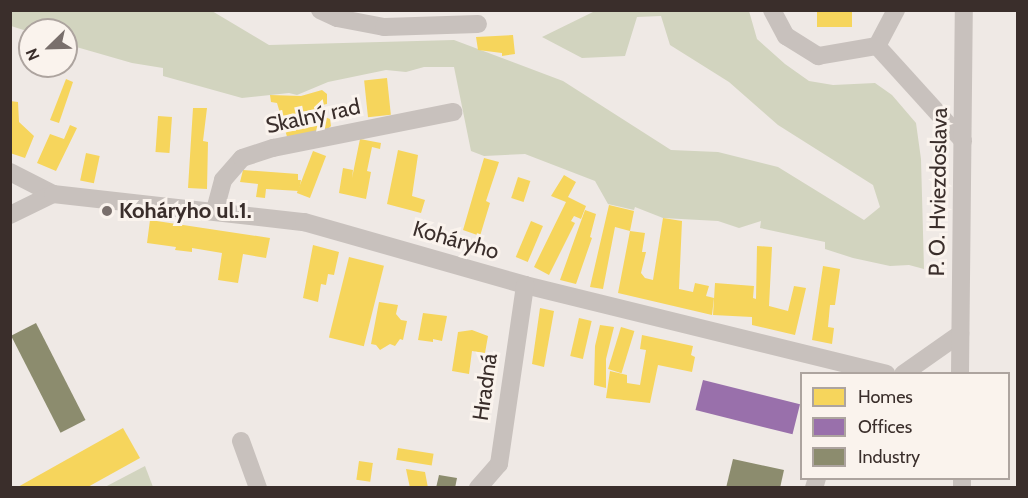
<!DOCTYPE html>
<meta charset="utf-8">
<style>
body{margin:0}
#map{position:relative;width:1028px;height:498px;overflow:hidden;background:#efe9e5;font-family:Cabin,sans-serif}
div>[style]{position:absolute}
.green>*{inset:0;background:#d2d4bf}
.homes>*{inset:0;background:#f6d55c;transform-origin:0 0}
.offices>*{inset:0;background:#9970ab;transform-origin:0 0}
.industry>*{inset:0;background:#8c8c6e;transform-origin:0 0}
.minor>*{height:18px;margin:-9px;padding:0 9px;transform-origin:9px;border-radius:9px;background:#c8c1bd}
.dots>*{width:16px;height:16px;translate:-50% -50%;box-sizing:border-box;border:3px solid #faf3ed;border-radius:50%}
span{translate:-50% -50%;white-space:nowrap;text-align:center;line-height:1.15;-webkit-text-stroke:6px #faf3ed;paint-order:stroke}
.street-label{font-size:22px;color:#3a2e2b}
.poi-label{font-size:22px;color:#3a2e2b;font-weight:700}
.left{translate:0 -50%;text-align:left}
.frame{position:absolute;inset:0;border:12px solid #3a2e2b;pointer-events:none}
.legend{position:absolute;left:800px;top:372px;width:210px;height:108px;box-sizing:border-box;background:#faf3ed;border:2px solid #ada49f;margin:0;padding:8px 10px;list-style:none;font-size:18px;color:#3a2e2b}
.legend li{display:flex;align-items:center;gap:12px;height:30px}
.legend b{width:30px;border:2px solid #ada49f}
.north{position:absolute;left:18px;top:18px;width:60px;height:60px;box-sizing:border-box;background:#faf3ed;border:2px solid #ada49f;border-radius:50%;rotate:247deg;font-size:16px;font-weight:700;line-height:24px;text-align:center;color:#3a2e2b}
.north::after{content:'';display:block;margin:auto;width:21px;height:27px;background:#796f6c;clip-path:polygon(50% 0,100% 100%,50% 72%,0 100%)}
</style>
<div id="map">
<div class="green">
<i style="clip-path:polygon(10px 11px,212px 11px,269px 45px,454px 40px,563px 81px,671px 150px,718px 152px,778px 167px,864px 220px,880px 207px,873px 185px,778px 125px,729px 82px,670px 45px,661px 16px,637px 17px,625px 56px,582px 58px,542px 37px,595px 11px,749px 11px,757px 39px,785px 64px,809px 81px,833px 85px,875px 83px,892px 95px,916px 123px,921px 159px,924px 269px,909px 265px,890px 266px,853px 258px,825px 249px,825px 242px,760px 228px,761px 221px,739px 228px,718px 221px,663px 218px,635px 207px,634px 210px,608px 204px,595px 181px,525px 154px,484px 156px,471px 151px,454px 67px,424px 67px,406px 72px,386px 70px,328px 82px,297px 95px,289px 93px,242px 98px,163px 76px,163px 68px,132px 63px,66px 44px,66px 30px,30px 32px,11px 26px)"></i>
<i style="clip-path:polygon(145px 466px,153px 487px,105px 487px)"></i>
</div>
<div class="homes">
<i style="left:817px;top:10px;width:35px;height:17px"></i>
<i style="clip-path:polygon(513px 35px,515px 54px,502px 56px,502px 53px,478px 50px,476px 37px)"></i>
<i style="left:387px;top:78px;width:37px;height:23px;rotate:84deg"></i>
<i style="clip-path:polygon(66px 79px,73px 82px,59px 123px,50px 120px)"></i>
<i style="clip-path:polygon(322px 90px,327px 94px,327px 104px,322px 105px,325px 117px,330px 119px,331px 126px,327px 130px,288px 140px,277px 103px,271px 102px,270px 95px,301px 96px)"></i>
<i style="clip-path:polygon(10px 101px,18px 102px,19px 122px,34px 136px,25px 158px,10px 153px)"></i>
<i style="clip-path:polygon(193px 108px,207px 108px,203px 141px,208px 142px,207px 189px,188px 188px)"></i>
<i style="left:158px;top:116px;width:14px;height:36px;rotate:4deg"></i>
<i style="clip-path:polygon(70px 125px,77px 128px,56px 171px,37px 163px,50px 134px,64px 139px)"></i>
<i style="clip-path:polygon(360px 139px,381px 143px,380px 149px,372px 147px,367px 171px,371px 172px,366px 199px,339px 193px,343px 168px,353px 170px,352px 178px)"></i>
<i style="clip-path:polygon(398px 150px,418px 155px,412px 196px,425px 200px,421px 213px,387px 204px)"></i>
<i style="left:313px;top:151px;width:14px;height:45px;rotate:21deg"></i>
<i style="left:86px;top:153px;width:14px;height:28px;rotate:12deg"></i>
<i style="clip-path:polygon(484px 158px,499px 162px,486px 201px,490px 203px,480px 236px,463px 230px)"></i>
<i style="clip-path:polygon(243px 170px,298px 174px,298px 180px,301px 180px,299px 191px,266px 189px,265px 198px,256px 197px,258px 184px,240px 182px)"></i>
<i style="clip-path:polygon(564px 175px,576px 182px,568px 197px,586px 206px,581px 219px,574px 216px,571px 221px,575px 223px,549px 275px,534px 267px,566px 202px,551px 196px)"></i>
<i style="left:518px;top:177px;width:13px;height:22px;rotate:18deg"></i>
<i style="clip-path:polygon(609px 205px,634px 211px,630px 231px,615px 227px,603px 289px,590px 287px)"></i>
<i style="clip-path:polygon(585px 210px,596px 214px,590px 237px,592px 238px,576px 284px,560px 280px)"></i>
<i style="clip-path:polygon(663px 218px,682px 221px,679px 289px,693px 292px,695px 283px,709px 286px,706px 296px,714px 298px,712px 315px,618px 293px,630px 231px,645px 233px,642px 252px,646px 252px,641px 273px,645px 278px,653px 280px)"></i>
<i style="clip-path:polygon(150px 220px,270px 238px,266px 258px,243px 254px,238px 283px,218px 280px,222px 253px,192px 248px,192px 252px,175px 250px,176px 247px,147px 243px)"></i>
<i style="left:531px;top:221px;width:13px;height:39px;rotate:23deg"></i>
<i style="clip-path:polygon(313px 245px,339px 252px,334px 275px,328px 274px,326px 285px,321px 284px,318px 302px,303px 298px)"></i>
<i style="clip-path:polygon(757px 246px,772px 247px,769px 306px,788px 311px,794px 286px,806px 288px,795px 335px,752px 325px,752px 317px,713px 315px,715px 283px,754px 286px,753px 298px,756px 299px)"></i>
<i style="left:349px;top:257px;width:36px;height:83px;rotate:14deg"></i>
<i style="clip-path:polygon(823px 266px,840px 269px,835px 305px,830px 305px,828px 327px,834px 328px,832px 344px,812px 340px)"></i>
<i style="clip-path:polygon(379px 302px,398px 305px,396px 314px,401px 320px,407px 321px,403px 340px,400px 339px,395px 346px,390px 344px,380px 350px,376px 345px,371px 344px)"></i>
<i style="clip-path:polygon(540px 308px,554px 311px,544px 367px,532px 364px)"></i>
<i style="clip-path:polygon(423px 313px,447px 316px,442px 341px,433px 339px,433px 342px,418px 340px)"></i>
<i style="left:579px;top:318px;width:13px;height:39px;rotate:13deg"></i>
<i style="clip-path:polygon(600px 325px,614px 327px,606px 359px,606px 388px,594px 385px,595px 346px)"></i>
<i style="left:621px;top:327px;width:14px;height:44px;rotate:17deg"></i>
<i style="clip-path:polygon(472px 330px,488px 336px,485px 353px,472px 351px,469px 374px,452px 371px,458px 332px)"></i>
<i style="clip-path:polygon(642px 335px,693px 346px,691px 355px,695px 357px,692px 372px,658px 365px,650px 403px,606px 398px,610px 371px,627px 375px,627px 383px,640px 385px,646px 350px,640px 349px)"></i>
<i style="clip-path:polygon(123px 428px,140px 458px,86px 488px,16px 488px)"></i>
<i style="left:398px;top:448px;width:36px;height:12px;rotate:9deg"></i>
<i style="left:359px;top:461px;width:14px;height:19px;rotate:8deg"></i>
<i style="clip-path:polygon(406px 469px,425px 472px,428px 488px,410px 488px)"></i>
</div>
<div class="offices">
<i style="left:703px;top:380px;width:100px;height:31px;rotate:14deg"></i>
</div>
<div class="industry">
<i style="left:36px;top:323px;width:109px;height:28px;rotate:63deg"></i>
<i style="clip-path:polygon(733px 459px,784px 470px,780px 488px,726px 488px)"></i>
<i style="clip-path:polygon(439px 475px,457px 478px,455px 488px,436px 488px)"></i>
</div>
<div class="minor">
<i style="left:320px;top:10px;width:19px;rotate:25deg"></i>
<i style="left:337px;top:18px;width:48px;rotate:10.8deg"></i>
<i style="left:384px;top:27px;width:94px;rotate:-1.8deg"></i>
<i style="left:772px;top:10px;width:30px;rotate:62deg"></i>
<i style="left:786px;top:36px;width:38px;rotate:32deg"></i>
<i style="left:818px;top:56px;width:60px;rotate:-9.6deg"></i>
<i style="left:877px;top:46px;width:41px;rotate:-62.2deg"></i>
<i style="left:877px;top:46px;width:128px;rotate:47.8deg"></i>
<i style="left:10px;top:172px;width:48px;rotate:27.1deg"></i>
<i style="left:215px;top:210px;width:31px;rotate:-75deg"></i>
<i style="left:223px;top:180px;width:29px;rotate:-49deg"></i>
<i style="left:242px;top:158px;width:33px;rotate:-18deg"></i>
<i style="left:273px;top:148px;width:184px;rotate:-11.3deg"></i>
<i style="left:10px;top:215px;width:48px;rotate:-26deg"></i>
<i style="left:53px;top:194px;width:253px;rotate:6.4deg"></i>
<i style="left:304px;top:222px;width:230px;rotate:15.9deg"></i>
<i style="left:525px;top:285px;width:372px;rotate:13.8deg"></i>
<i style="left:903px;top:374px;width:70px;rotate:-35.1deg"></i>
<i style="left:960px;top:374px;width:364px;rotate:-89.4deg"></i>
<i style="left:241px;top:441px;width:50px;rotate:70.1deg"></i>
<i style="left:962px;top:478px;width:10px;rotate:90deg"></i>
<i style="left:478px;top:488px;width:32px;rotate:-49deg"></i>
<i style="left:499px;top:464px;width:181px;rotate:-81.7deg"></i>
<i style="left:814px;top:488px;width:10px;rotate:-73deg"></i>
</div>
<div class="dots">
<i style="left:107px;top:211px;background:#796f6c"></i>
</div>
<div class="street-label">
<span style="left:313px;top:116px;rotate:-12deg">Skalný rad</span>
<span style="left:938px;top:192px;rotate:-89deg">P. O. Hviezdoslava</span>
<span style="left:456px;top:240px;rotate:16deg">Koháryho</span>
<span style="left:485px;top:387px;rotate:-82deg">Hradná</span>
</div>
<div class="poi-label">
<span class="left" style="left:119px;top:211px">Koháryho ul.1.</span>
</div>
<div class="frame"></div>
<ul class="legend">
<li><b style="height:16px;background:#f6d55c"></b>Homes</li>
<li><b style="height:16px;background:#9970ab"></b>Offices</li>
<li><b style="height:16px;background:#8c8c6e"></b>Industry</li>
</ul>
<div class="north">N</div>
</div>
